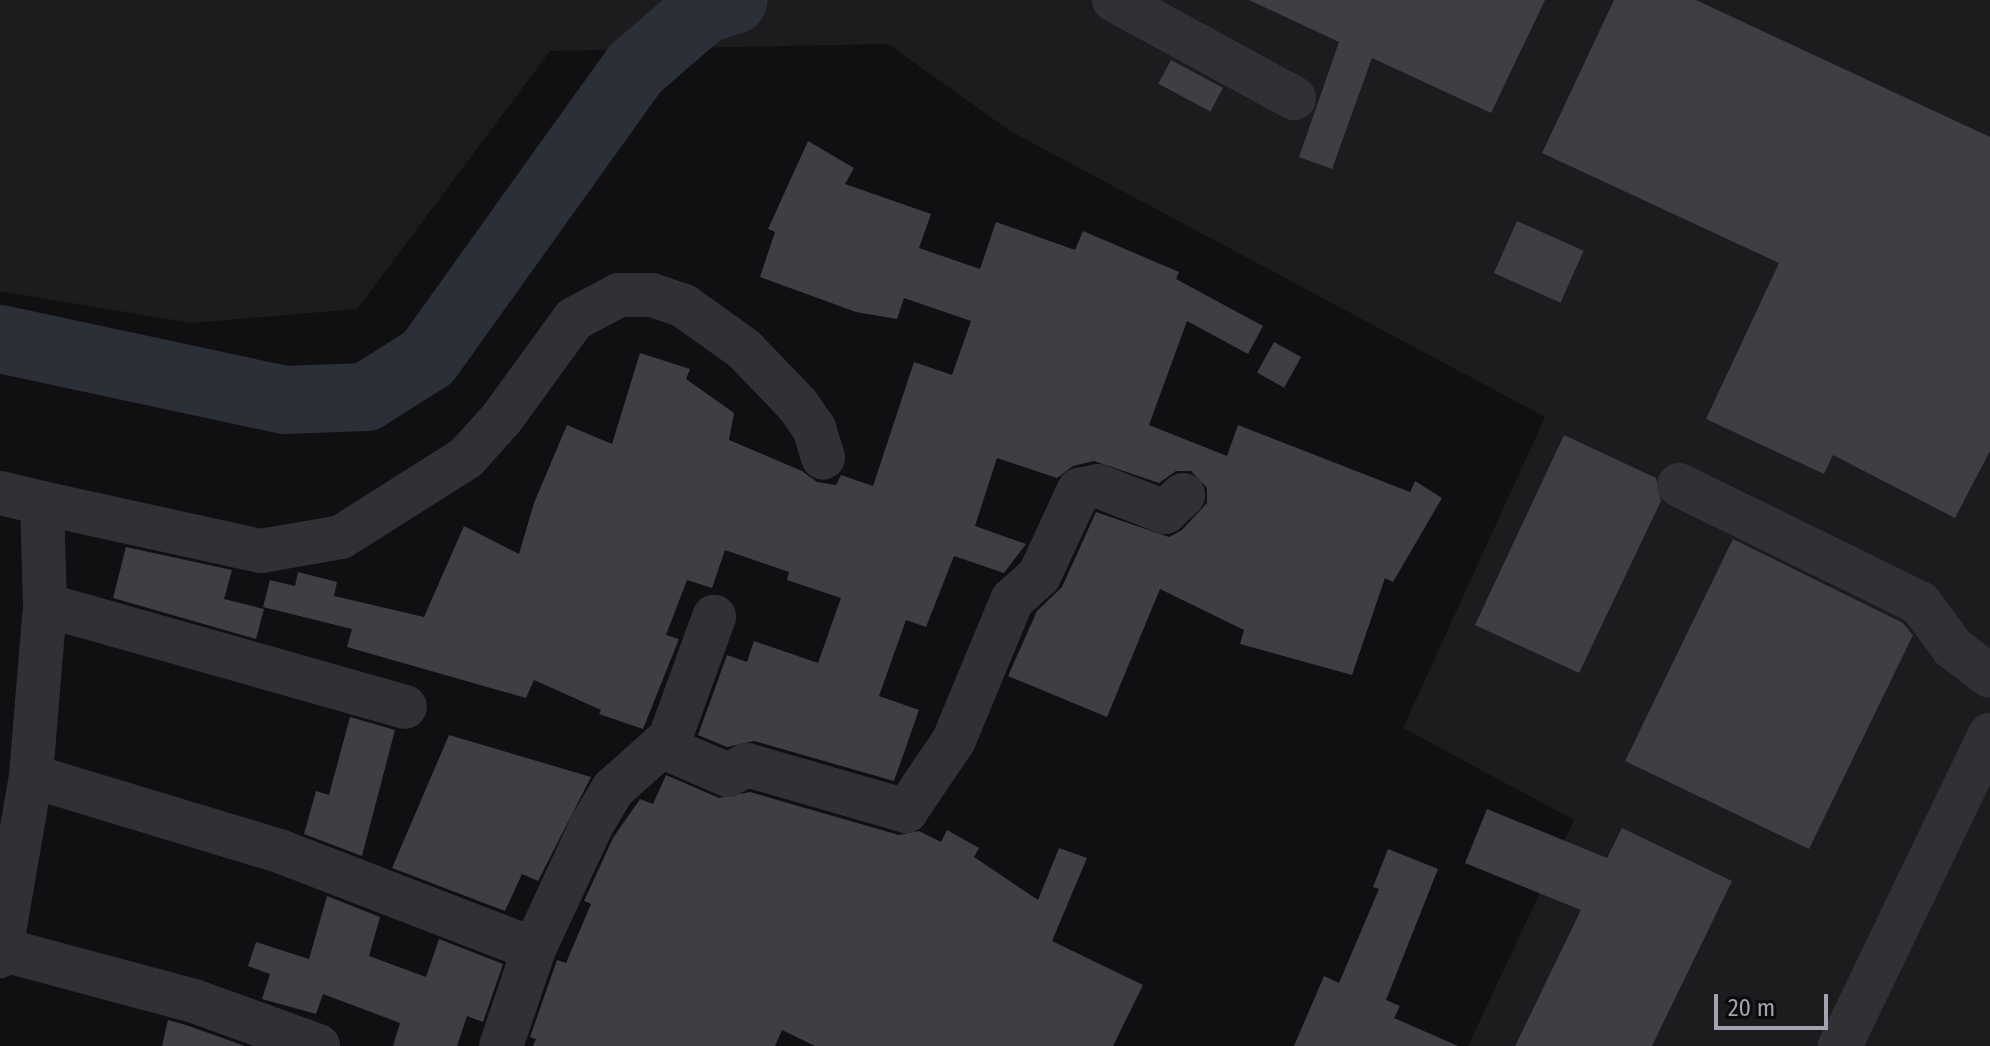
<!DOCTYPE html>
<style>
body{margin:0}
#map{position:relative;width:1990px;height:1046px;overflow:hidden;background:#100f11;font-family:"Fira Sans Condensed",sans-serif}
div>[style]{position:absolute}
.built>*{inset:0;background:#1c1b1d}
.river>*{height:68px;margin:-34px;padding:0 34px;transform-origin:34px;border-radius:34px;background:#2b2f37}
.building>*{inset:0;background:#3f3e44;transform-origin:0 0}
.minor>*{height:44px;margin:-22px;padding:0 22px;transform-origin:22px;border-radius:22px;background:#313135}
span{translate:-50% -50%;white-space:nowrap;text-align:center;line-height:1.15;-webkit-text-stroke:8px #0b0a0c;paint-order:stroke}
.scale{position:absolute;left:1714px;top:994px;width:114px;height:36px;box-sizing:border-box;border:4px solid #a1a3b1;border-top:0;padding-left:10px;font-size:24px;line-height:28px;white-space:nowrap;color:#a1a3b1;-webkit-text-stroke:6px #0b0a0c;paint-order:stroke}
</style>
<div id="map">
<div class="built">
<i style="clip-path:polygon(0 0,1990px 0,1990px 1046px,1468px 1046px,1574px 820px,1403px 728px,1545px 417px,1010px 131px,888px 44px,550px 51px,357px 309px,192px 323px,0 291px)"></i>
</div>
<div class="river">
<i style="left:0;top:339px;width:290px;rotate:12.1deg"></i>
<i style="left:284px;top:400px;width:82px;rotate:-2.1deg"></i>
<i style="left:366px;top:397px;width:73px;rotate:-32.2deg"></i>
<i style="left:428px;top:358px;width:357px;rotate:-54.4deg"></i>
<i style="left:636px;top:68px;width:89px;rotate:-40.9deg"></i>
<i style="left:703px;top:10px;width:32px;rotate:-18deg"></i>
</div>
<div class="building">
<i style="clip-path:polygon(1249px 0,1545px 0,1491px 113px,1372px 58px,1332px 169px,1299px 157px,1339px 42px)"></i>
<i style="clip-path:polygon(1614px 0,1696px 0,1990px 137px,1990px 451px,1955px 518px,1833px 455px,1824px 474px,1706px 419px,1779px 263px,1542px 153px)"></i>
<i style="left:1171px;top:60px;width:59px;height:27px;rotate:28deg"></i>
<i style="clip-path:polygon(808px 141px,854px 168px,845px 184px,931px 214px,919px 248px,980px 269px,996px 222px,1075px 250px,1083px 231px,1179px 272px,1176px 279px,1263px 326px,1248px 354px,1187px 321px,1149px 425px,1227px 456px,1238px 425px,1410px 492px,1415px 481px,1442px 498px,1393px 582px,1385px 578px,1352px 675px,1240px 644px,1244px 630px,1160px 589px,1107px 717px,1008px 676px,1037px 611px,1062px 587px,1096px 512px,1169px 537px,1182px 530px,1207px 503px,1207px 488px,1191px 471px,1176px 471px,1159px 483px,1094px 461px,1073px 466px,1057px 478px,997px 458px,975px 526px,1026px 544px,1004px 573px,954px 556px,926px 627px,906px 620px,879px 696px,919px 710px,894px 781px,754px 741px,727px 747px,698px 735px,727px 655px,747px 662px,754px 641px,818px 663px,841px 598px,787px 580px,789px 572px,725px 550px,712px 588px,687px 580px,666px 635px,679px 639px,643px 729px,599px 714px,601px 710px,534px 680px,526px 698px,347px 647px,352px 629px,263px 607px,270px 580px,295px 586px,298px 572px,337px 582px,334px 596px,424px 617px,464px 526px,519px 554px,534px 503px,567px 425px,612px 444px,640px 353px,690px 369px,686px 379px,734px 413px,729px 440px,802px 471px,817px 482px,836px 485px,841px 475px,873px 486px,914px 362px,952px 375px,971px 321px,904px 298px,897px 319px,856px 312px,760px 277px,775px 232px,768px 229px)"></i>
<i style="left:1517px;top:221px;width:73px;height:57px;rotate:24deg"></i>
<i style="left:1274px;top:342px;width:31px;height:35px;rotate:29deg"></i>
<i style="clip-path:polygon(1564px 435px,1656px 478px,1661px 501px,1579px 673px,1475px 625px)"></i>
<i style="clip-path:polygon(1733px 539px,1903px 623px,1913px 635px,1809px 849px,1625px 761px)"></i>
<i style="clip-path:polygon(126px 547px,232px 570px,224px 599px,264px 609px,256px 639px,113px 598px)"></i>
<i style="clip-path:polygon(350px 717px,395px 730px,362px 856px,304px 834px,316px 791px,329px 795px)"></i>
<i style="clip-path:polygon(449px 735px,591px 777px,538px 881px,522px 874px,505px 911px,392px 868px)"></i>
<i style="clip-path:polygon(666px 775px,719px 798px,750px 792px,899px 835px,919px 831px,941px 842px,947px 830px,979px 848px,974px 857px,1038px 900px,1059px 848px,1087px 858px,1052px 941px,1143px 985px,1113px 1046px,815px 1046px,782px 1030px,775px 1046px,533px 1046px,536px 1039px,530px 1037px,557px 960px,566px 963px,591px 904px,584px 901px,613px 838px,640px 799px,653px 804px)"></i>
<i style="clip-path:polygon(1487px 809px,1607px 858px,1622px 828px,1732px 881px,1652px 1046px,1515px 1046px,1581px 910px,1465px 863px)"></i>
<i style="clip-path:polygon(1388px 849px,1438px 869px,1386px 1000px,1400px 1006px,1394px 1018px,1458px 1046px,1294px 1046px,1324px 976px,1339px 983px,1379px 889px,1373px 887px)"></i>
<i style="clip-path:polygon(327px 896px,380px 917px,369px 956px,426px 977px,439px 939px,503px 964px,483px 1022px,467px 1016px,457px 1046px,393px 1046px,400px 1023px,323px 994px,316px 1014px,262px 999px,270px 974px,248px 966px,256px 942px,309px 959px)"></i>
<i style="clip-path:polygon(168px 1020px,186px 1025px,245px 1046px,162px 1046px)"></i>
</div>
<div class="minor">
<i style="left:1114px;top:0;width:205px;rotate:28.6deg"></i>
<i style="left:1679px;top:485px;width:268px;rotate:26.1deg"></i>
<i style="left:1920px;top:603px;width:56px;rotate:53.7deg"></i>
<i style="left:1953px;top:648px;width:46px;rotate:37.1deg"></i>
<i style="left:0;top:493px;width:43px;rotate:13.4deg"></i>
<i style="left:42px;top:503px;width:102px;rotate:88.3deg"></i>
<i style="left:45px;top:605px;width:172px;rotate:94.7deg"></i>
<i style="left:31px;top:776px;width:183px;rotate:99.8deg"></i>
<i style="left:42px;top:503px;width:224px;rotate:12.4deg"></i>
<i style="left:261px;top:551px;width:81px;rotate:-9.9deg"></i>
<i style="left:341px;top:537px;width:148px;rotate:-32.3deg"></i>
<i style="left:466px;top:458px;width:54px;rotate:-48deg"></i>
<i style="left:502px;top:418px;width:122px;rotate:-54deg"></i>
<i style="left:574px;top:319px;width:51px;rotate:-28.1deg"></i>
<i style="left:619px;top:295px;width:33px"></i>
<i style="left:652px;top:295px;width:34px;rotate:19deg"></i>
<i style="left:684px;top:306px;width:74px;rotate:35.6deg"></i>
<i style="left:744px;top:349px;width:76px;rotate:46.1deg"></i>
<i style="left:797px;top:404px;width:29px;rotate:55deg"></i>
<i style="left:814px;top:428px;width:31px;rotate:73deg"></i>
<i style="left:45px;top:605px;width:374px;rotate:15.8deg"></i>
<i style="left:661px;top:746px;width:73px;rotate:23.4deg"></i>
<i style="left:728px;top:775px;width:21px;rotate:-28deg"></i>
<i style="left:747px;top:765px;width:166px;rotate:16.1deg"></i>
<i style="left:906px;top:811px;width:86px;rotate:-55.9deg"></i>
<i style="left:954px;top:740px;width:152px;rotate:-67.5deg"></i>
<i style="left:1012px;top:600px;width:36px;rotate:-42deg"></i>
<i style="left:1039px;top:576px;width:95px;rotate:-65.1deg"></i>
<i style="left:1079px;top:490px;width:19px;rotate:-12deg"></i>
<i style="left:1098px;top:486px;width:72px;rotate:21.2deg"></i>
<i style="left:1165px;top:512px;width:25px;rotate:-43deg"></i>
<i style="left:31px;top:776px;width:262px;rotate:16.8deg"></i>
<i style="left:282px;top:852px;width:270px;rotate:21.1deg"></i>
<i style="left:0;top:949px;width:201px;rotate:15deg"></i>
<i style="left:194px;top:1001px;width:132px;rotate:19.9deg"></i>
<i style="left:501px;top:1046px;width:102px;rotate:-71.2deg"></i>
<i style="left:534px;top:949px;width:136px;rotate:-65.1deg"></i>
<i style="left:591px;top:826px;width:43px;rotate:-59.3deg"></i>
<i style="left:613px;top:789px;width:76px;rotate:-41.8deg"></i>
<i style="left:670px;top:738px;width:129px;rotate:-70deg"></i>
<i style="left:1840px;top:1046px;width:345px;rotate:-64.3deg"></i>
</div>
<div class="scale">20 m</div>
</div>
